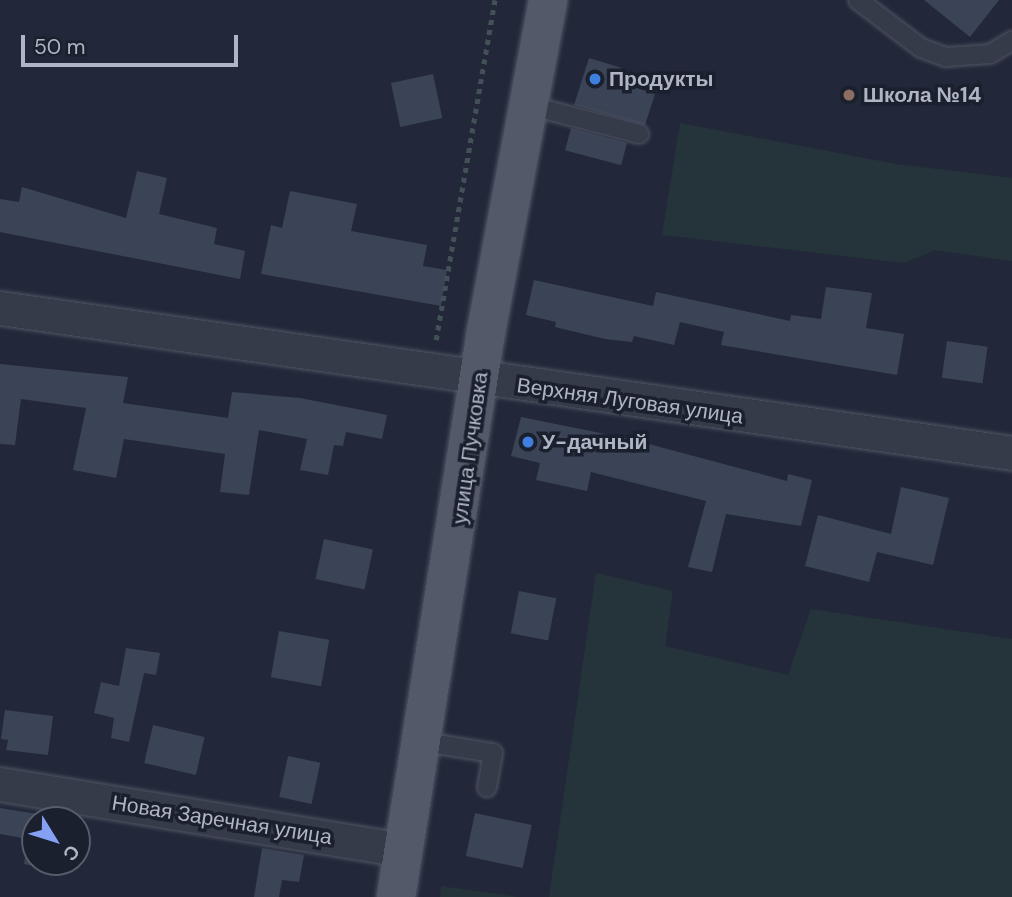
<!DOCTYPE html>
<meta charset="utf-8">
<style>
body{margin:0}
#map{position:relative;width:1012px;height:897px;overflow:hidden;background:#222839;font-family:"DM Sans",sans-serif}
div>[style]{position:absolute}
.green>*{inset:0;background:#24343a}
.building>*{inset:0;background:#3b4356;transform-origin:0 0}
.path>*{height:4.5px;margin-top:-2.25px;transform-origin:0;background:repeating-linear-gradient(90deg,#425157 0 5px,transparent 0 10px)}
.roads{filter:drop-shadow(0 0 2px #505564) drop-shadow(0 0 2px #505564)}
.service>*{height:18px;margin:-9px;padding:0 9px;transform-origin:9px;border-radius:9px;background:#363b49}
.minor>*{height:33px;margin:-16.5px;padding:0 16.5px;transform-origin:16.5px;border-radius:16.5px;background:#363b49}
.primary>*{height:38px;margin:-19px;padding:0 19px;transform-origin:19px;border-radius:19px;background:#535969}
.dots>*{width:19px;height:19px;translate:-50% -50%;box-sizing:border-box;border:4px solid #1b202e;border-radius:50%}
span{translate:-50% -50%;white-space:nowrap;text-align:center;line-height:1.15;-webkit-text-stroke:7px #1b202e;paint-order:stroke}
.poi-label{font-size:21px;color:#b0b5c5;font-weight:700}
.left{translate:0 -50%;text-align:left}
.street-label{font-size:21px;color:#b0b5c5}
.north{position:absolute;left:21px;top:806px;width:70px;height:70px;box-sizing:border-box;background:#1b202e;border:2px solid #575c6a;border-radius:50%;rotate:128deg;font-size:19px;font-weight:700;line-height:28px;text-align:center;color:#b0b5c5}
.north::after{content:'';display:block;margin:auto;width:24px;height:32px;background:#86a1f4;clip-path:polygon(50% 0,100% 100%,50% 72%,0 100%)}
.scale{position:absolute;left:21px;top:35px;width:217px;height:32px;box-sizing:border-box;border:4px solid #b0b5c5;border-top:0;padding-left:9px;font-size:21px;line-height:24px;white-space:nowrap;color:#b0b5c5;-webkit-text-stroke:5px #1b202e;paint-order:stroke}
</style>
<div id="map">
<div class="green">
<i style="clip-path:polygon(680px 123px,896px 164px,1012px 178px,1012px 261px,935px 250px,904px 263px,662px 235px)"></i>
<i style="clip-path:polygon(596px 573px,673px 591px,665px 646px,788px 675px,811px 609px,1012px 639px,1012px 897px,549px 897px)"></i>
<i style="clip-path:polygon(441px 886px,518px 897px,440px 897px)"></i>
</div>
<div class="building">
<i style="clip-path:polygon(924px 0,999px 0,970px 37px)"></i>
<i style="clip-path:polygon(589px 58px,622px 68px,618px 82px,655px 94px,645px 125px,574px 105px)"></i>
<i style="left:433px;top:74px;width:45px;height:43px;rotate:78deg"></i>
<i style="left:571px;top:128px;width:58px;height:23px;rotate:15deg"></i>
<i style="clip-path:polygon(137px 171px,167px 178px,159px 214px,217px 228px,214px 244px,245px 251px,240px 279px,0 232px,0 199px,19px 202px,22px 187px,126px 218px)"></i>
<i style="clip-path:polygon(290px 191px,357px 204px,351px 231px,427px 245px,423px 266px,447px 270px,441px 306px,261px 274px,271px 225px,282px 228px)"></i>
<i style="clip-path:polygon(534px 280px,653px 306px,656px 292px,790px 321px,791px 315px,821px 319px,826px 287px,872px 293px,866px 328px,904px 334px,897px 375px,721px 345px,724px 332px,680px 322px,674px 345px,634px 336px,632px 342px,605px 339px,555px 327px,556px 322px,526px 315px)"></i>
<i style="left:947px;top:341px;width:41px;height:37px;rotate:8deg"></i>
<i style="clip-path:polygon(0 364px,128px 377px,123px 403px,228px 418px,232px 392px,300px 398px,387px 415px,382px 439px,346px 432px,343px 446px,334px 445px,328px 475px,300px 470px,307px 439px,259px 430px,249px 495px,220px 492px,225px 454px,124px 439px,116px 478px,73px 470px,86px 408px,21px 399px,15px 445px,0 444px)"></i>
<i style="clip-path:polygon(521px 417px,630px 439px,787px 481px,788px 474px,812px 480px,801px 526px,726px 514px,712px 572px,688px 567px,706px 501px,591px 472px,587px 491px,536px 480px,540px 463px,511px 456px)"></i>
<i style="clip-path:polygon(901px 487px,949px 498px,933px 565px,877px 552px,869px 582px,805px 566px,818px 515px,891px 534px)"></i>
<i style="left:324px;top:539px;width:50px;height:41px;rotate:12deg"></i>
<i style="left:519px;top:591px;width:38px;height:43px;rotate:11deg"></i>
<i style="left:279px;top:631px;width:51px;height:47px;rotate:10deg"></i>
<i style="clip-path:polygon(126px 648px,160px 653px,156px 675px,144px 673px,129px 742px,111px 738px,114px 718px,94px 713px,101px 682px,119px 686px)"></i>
<i style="clip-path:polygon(5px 710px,53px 716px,48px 755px,6px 750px,8px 740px,1px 739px)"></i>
<i style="left:153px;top:725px;width:53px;height:39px;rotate:13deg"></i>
<i style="left:288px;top:756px;width:33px;height:42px;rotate:12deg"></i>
<i style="clip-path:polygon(0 808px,75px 820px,35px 820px,35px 862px,67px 862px,65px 872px,24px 864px,28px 839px,0 834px)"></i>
<i style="left:475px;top:813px;width:58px;height:44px;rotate:12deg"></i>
<i style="clip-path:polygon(262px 848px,304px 855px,299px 882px,282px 880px,279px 897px,254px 897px)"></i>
</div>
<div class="path">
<i style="left:436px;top:340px;width:345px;rotate:-80.2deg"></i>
</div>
<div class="roads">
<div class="service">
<i style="left:858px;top:0;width:79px;rotate:37.3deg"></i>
<i style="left:921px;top:48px;width:27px;rotate:20deg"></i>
<i style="left:946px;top:57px;width:44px;rotate:-3.9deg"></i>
<i style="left:990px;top:54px;width:26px;rotate:-31deg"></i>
<i style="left:528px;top:105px;width:115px;rotate:14.6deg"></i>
<i style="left:424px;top:742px;width:70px;rotate:9.1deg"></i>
<i style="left:493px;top:753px;width:35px;rotate:100deg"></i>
</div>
<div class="minor">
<i style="left:0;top:308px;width:1022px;rotate:8.15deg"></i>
<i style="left:0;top:784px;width:409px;rotate:9.3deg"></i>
</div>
<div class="primary">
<i style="left:396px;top:897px;width:572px;rotate:-80.95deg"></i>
<i style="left:486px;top:332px;width:338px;rotate:-79.4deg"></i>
</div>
</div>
<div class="dots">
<i style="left:595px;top:79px;background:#3f7fe0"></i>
<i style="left:849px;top:95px;background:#8d6e63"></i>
<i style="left:528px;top:442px;background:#3f7fe0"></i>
</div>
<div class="poi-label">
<span class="left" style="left:609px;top:79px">Продукты</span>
<span class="left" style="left:863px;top:95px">Школа №14</span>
<span class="left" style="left:542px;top:442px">У-дачный</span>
</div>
<div class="street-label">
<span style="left:630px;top:401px;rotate:8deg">Верхняя Луговая улица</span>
<span style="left:470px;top:448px;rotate:-82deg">улица Пучковка</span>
<span style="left:222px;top:820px;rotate:9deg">Новая Заречная улица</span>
</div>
<div class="north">С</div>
<div class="scale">50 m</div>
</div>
